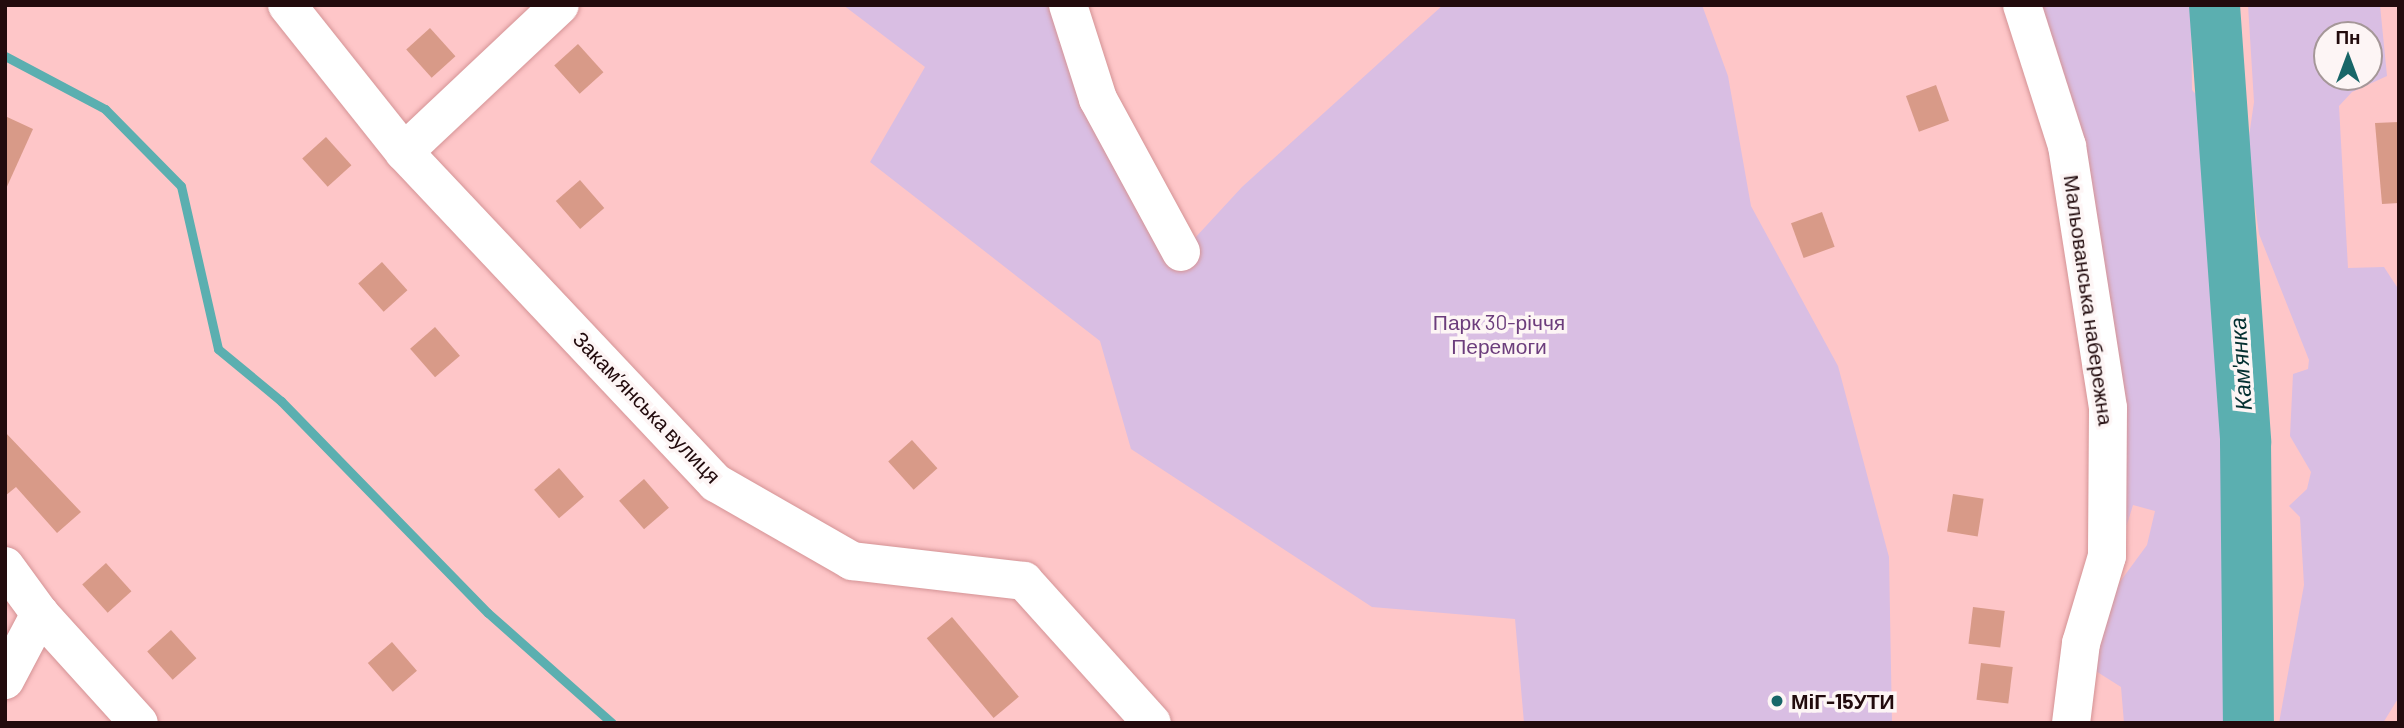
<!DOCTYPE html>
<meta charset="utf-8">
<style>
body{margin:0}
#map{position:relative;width:2404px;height:728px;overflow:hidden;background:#fec6c8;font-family:Barlow,sans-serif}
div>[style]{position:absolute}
.green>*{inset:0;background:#d9bee3}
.stream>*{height:9px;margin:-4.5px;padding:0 4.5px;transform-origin:4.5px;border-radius:4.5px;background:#5bafb0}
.river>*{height:51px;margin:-25.5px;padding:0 25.5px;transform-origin:25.5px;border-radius:25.5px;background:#5bafb0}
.building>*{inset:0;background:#d89a88;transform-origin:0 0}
.roads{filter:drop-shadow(0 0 2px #d49395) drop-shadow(0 0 2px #d49395)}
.minor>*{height:38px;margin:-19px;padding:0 19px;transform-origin:19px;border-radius:19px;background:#fff}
.dots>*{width:19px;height:19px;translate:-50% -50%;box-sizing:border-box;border:4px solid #fdf5f5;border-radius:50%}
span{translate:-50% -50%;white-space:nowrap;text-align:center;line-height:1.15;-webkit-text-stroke:7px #fdf5f5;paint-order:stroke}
.street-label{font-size:21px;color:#220b0d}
.park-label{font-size:21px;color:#6c3d7c}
.poi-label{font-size:21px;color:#220b0d;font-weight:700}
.left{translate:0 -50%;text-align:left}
.water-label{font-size:23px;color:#043031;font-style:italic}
.frame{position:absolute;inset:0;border:7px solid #220b0d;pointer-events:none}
.north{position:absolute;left:2313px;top:21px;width:70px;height:70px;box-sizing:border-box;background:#fdf5f5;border:2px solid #a59798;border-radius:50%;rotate:0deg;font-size:19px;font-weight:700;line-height:28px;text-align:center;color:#220b0d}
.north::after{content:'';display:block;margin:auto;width:24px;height:32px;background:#186668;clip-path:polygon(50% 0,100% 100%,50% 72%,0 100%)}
</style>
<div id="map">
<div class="green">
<i style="clip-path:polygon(843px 5px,1068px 5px,1182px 252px,1242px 187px,1443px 5px,1702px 5px,1728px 76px,1751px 206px,1838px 366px,1889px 557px,1892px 723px,1524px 723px,1515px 619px,1372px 607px,1131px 449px,1100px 341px,870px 162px,925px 67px)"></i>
<i style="clip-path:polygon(2021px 5px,2191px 5px,2192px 90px,2211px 111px,2214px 130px,2211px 156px,2225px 316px,2219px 330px,2221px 359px,2235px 395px,2239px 456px,2256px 473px,2260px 489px,2242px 513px,2239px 594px,2255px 646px,2240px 723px,2124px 723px,2121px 687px,2091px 668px,2111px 594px,2147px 545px,2155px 511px,2133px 505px,2124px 534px,2114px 507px)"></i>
<i style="clip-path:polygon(evenodd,2248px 5px,2380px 5px,2387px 76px,2352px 92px,2339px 106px,2348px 268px,2384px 267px,2399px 290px,2399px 697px,2383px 723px,2279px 723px,2304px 585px,2300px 517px,2289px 506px,2307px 489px,2311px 472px,2290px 436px,2293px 374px,2308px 369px,2309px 360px,2259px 234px,2247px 150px,2254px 102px,2248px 5px,2327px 35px,2369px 35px,2369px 77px,2327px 77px,2327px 35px)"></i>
</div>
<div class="stream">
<i style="left:5px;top:56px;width:113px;rotate:27.9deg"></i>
<i style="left:105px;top:109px;width:108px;rotate:45.4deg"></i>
<i style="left:181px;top:186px;width:167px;rotate:77.2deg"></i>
<i style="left:218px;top:349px;width:82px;rotate:39.5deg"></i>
<i style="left:281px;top:401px;width:296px;rotate:45.7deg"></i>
<i style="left:488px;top:613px;width:166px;rotate:41.6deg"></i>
</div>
<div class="river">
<i style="left:2214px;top:5px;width:438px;rotate:85.9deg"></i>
<i style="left:2245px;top:442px;width:281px;rotate:89.4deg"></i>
</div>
<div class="building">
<i style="left:430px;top:28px;width:38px;height:32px;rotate:48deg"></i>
<i style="left:578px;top:44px;width:38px;height:32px;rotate:48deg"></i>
<i style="left:1936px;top:85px;width:38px;height:32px;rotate:70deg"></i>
<i style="clip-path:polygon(5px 116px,33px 129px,5px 191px)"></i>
<i style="clip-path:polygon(2399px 122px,2399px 203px,2382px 204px,2375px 123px)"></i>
<i style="left:326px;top:137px;width:38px;height:32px;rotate:48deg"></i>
<i style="left:580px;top:180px;width:37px;height:32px;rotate:49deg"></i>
<i style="left:1822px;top:212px;width:37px;height:33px;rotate:70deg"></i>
<i style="left:382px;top:262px;width:38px;height:32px;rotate:48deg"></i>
<i style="left:435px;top:327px;width:38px;height:33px;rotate:49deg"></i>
<i style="clip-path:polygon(5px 432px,81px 512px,57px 533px,16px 487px,5px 496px)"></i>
<i style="left:912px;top:440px;width:38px;height:32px;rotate:48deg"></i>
<i style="left:559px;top:468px;width:38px;height:33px;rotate:49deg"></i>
<i style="left:644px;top:479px;width:38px;height:33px;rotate:49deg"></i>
<i style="left:1953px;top:494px;width:31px;height:38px;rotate:9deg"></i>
<i style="left:106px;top:563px;width:38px;height:32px;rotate:48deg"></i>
<i style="left:1973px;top:607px;width:32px;height:37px;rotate:7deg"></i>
<i style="left:952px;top:617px;width:104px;height:33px;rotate:50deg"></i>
<i style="left:171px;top:630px;width:38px;height:32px;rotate:48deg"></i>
<i style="left:392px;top:642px;width:38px;height:32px;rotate:49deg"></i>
<i style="left:1981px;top:663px;width:32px;height:37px;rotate:7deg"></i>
</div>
<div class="roads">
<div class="minor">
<i style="left:287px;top:5px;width:188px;rotate:51.5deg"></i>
<i style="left:404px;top:152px;width:455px;rotate:46.7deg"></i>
<i style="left:716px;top:483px;width:157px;rotate:29.8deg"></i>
<i style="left:852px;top:561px;width:173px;rotate:6.6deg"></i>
<i style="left:1024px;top:581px;width:191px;rotate:48deg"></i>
<i style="left:1068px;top:5px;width:99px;rotate:72.3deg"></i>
<i style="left:1098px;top:99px;width:174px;rotate:61.5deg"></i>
<i style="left:2022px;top:5px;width:148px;rotate:72.3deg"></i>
<i style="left:2067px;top:146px;width:265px;rotate:81.1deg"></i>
<i style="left:2108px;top:408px;width:148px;rotate:90.4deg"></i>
<i style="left:2107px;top:556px;width:91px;rotate:106.6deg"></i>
<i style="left:2081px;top:643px;width:81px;rotate:97.1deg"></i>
<i style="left:404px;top:152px;width:214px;rotate:-43.3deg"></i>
<i style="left:5px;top:566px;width:59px;rotate:53.9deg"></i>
<i style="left:40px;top:614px;width:147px;rotate:47.8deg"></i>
<i style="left:5px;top:680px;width:75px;rotate:-62.1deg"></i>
</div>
</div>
<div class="dots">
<i style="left:1777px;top:701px;background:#186668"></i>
</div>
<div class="street-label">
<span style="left:2089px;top:300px;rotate:82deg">Мальованська набережна</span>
<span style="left:647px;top:407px;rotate:46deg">Закамʼянська вулиця</span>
</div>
<div class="park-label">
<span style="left:1499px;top:334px">Парк 30-річчя<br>Перемоги</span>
</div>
<div class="poi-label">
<span class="left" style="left:1791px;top:701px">МіГ-15УТИ</span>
</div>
<div class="water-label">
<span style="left:2240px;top:364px;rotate:-94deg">Кам'янка</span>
</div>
<div class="frame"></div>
<div class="north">Пн</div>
</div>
